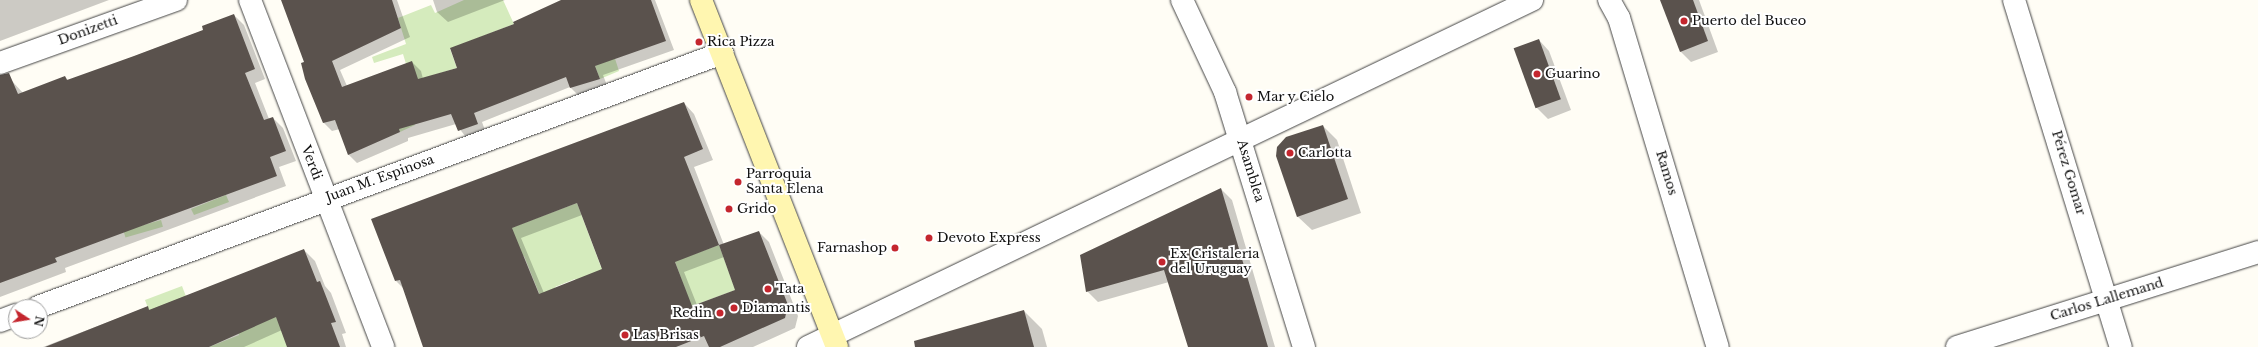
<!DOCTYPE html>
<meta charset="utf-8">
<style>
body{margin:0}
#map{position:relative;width:2258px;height:347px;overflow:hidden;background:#fffdf5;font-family:"Libre Baskerville",serif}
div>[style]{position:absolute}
.green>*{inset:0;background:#d5ebbd;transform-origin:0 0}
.shadow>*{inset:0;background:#0003}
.building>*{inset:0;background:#5a524d;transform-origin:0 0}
.roads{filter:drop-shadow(0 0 1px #444) drop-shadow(0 0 1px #444)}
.minor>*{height:22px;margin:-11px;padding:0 11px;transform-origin:11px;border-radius:11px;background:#fff}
.tertiary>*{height:22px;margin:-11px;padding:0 11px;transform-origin:11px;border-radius:11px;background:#fff}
.secondary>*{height:22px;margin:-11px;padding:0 11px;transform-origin:11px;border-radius:11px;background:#fff6b0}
.dots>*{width:11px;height:11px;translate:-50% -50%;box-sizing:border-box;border:2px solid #fff;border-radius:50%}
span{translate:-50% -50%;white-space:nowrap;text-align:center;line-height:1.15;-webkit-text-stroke:4px #fff;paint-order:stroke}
.poi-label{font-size:13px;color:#111}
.left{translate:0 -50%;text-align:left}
.right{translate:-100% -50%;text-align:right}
.street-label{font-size:13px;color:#111}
.north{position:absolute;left:8px;top:299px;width:40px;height:40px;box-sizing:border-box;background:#fff;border:1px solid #a0a0a0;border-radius:50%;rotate:102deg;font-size:11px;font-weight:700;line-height:16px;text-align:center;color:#111}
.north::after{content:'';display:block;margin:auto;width:14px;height:18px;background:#c4262e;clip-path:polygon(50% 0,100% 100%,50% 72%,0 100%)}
</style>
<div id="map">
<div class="green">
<i style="clip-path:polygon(464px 0,503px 0,514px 24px,450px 49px,457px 68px,434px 75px,405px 95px,415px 125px,400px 132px,384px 88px,410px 77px,403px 54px,374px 63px,372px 57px,406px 44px,398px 18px,431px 5px,435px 13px)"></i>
<i style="clip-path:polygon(606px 31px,619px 71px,600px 79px,595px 66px)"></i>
<i style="clip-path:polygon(226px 195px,229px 202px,194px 215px,191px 209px)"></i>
<i style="clip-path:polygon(577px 203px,601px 267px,624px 258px,598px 342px,575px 279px,555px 287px,568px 322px,545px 308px,524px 256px,494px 267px,481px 239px)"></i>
<i style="left:161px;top:220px;width:7px;height:39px;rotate:74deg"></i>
<i style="left:719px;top:245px;width:48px;height:47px;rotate:70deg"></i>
<i style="clip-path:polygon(182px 286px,190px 307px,155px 327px,145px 300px)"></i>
<i style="clip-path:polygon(285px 295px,287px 347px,209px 347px,239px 335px,238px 332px)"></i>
</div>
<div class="shadow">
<i style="clip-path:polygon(0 0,109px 0,0 41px)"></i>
<i style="clip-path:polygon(287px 0,397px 0,410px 37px,340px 70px,347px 86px,412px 62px,421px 71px,423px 79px,458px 68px,516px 25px,564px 0,655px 0,674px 50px,603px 75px,608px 88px,580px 97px,570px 87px,482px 122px,486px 133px,468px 140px,456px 124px,408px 138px,408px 141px,357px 163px,348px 154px,340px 129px,332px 131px,323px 122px)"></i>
<i style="clip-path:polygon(433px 0,505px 0,448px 22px,437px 12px)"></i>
<i style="clip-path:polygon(1661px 0,1699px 0,1718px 52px,1691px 62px,1681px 52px)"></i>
<i style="clip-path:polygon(234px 15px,244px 25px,265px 79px,255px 83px,269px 119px,273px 118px,283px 128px,296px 161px,279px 167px,286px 186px,65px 268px,66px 272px,0 297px,0 85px,12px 81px,23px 93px,65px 77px,69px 81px,204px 30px)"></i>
<i style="clip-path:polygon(1539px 40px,1549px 51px,1571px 110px,1548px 119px,1537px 108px,1515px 49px)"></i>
<i style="clip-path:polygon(evenodd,684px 103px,694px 114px,713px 160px,694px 167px,724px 245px,759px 232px,769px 242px,798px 316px,795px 328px,753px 347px,424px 347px,404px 289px,396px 281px,684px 103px,582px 215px,603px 270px,544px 293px,521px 238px,582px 215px,684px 103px,724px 257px,736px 291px,697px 305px,684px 272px,724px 257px)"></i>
<i style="clip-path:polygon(1323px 126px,1337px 140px,1361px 213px,1312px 230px,1297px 216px)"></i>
<i style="clip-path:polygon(1221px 189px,1232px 200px,1275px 347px,1189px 347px,1169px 282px,1098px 302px,1087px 291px)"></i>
<i style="clip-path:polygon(304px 250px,315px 261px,325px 286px,331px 293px,346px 333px,342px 334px,346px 347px,288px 347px,282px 330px,244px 347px,43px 347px,147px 307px,150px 310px)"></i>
<i style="clip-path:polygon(1024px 311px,1042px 329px,1047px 347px,918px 347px)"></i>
</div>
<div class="building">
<i style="clip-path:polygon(281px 0,392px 0,401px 28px,332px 61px,342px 87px,412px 61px,418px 79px,457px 68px,450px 48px,514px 24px,513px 22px,561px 0,651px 0,666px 41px,595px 66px,600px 79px,570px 88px,566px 77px,474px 113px,478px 124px,458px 131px,451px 114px,399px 129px,400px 132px,348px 155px,335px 120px,323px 123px,305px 79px,301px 63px,304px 62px)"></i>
<i style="clip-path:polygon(1660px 0,1693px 0,1708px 41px,1680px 52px)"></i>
<i style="clip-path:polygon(234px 14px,255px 69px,245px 73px,264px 120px,273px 117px,286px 151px,270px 157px,277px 176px,55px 258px,57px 262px,0 283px,0 75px,9px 73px,18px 94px,65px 76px,67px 80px,134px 56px,203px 30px,202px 26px)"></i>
<i style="left:1539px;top:39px;width:64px;height:27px;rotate:70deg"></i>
<i style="clip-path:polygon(evenodd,684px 102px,703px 149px,684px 157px,719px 245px,759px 231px,788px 305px,785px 318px,720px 347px,709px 347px,704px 336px,676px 347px,423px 347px,400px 280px,395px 281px,371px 219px,684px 102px,577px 203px,602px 269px,539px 294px,512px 228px,577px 203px,684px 102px,719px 245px,735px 290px,692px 306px,675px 262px,719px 245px)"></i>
<i style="clip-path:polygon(1323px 125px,1348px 199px,1297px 217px,1276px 156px,1277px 147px,1286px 137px)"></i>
<i style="clip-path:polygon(1221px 188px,1268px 347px,1188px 347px,1164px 270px,1086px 292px,1080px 255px)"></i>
<i style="clip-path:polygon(304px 249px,317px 282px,320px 281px,336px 322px,331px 323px,340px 347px,287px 347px,276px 317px,209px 347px,45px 347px,148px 306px,149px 310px)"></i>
<i style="clip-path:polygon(1024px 310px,1034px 347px,915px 347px,914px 341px)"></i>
</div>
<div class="roads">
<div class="minor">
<i style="left:250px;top:0;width:372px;rotate:69deg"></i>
<i style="left:1182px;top:0;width:102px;rotate:64.9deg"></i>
<i style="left:1225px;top:92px;width:267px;rotate:72.8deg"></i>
<i style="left:1609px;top:0;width:21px;rotate:61deg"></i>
<i style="left:1619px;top:18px;width:344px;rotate:73.3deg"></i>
<i style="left:2014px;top:0;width:363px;rotate:72.9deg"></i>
<i style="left:0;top:63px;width:187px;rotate:-19.7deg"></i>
<i style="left:38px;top:307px;width:730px;rotate:-20.37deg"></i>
<i style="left:0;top:321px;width:17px;rotate:-21deg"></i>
<i style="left:1957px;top:347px;width:316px;rotate:-17.5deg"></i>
</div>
<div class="tertiary">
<i style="left:808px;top:347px;width:803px;rotate:-25.61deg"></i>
</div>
<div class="secondary">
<i style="left:701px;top:0;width:373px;rotate:68.6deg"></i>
</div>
</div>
<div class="dots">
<i style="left:1684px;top:21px;background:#c4262e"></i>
<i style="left:699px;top:42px;background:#c4262e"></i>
<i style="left:1537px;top:74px;background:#c4262e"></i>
<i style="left:1249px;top:97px;background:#c4262e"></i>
<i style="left:1290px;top:153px;background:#c4262e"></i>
<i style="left:738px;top:182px;background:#c4262e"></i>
<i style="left:729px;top:209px;background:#c4262e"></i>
<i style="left:929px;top:238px;background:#c4262e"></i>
<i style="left:895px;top:248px;background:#c4262e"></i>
<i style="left:1162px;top:262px;background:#c4262e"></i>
<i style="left:768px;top:289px;background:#c4262e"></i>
<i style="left:734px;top:308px;background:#c4262e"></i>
<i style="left:720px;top:313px;background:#c4262e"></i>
<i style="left:625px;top:335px;background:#c4262e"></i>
</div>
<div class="poi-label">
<span class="left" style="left:1692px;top:21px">Puerto del Buceo</span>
<span class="left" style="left:707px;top:42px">Rica Pizza</span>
<span class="left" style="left:1545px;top:74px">Guarino</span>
<span class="left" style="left:1257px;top:97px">Mar y Cielo</span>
<span class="left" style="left:1298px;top:153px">Carlotta</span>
<span class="left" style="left:746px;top:182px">Parroquia<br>Santa Elena</span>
<span class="left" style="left:737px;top:209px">Grido</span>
<span class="left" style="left:937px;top:238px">Devoto Express</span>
<span class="right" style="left:887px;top:248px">Farnashop</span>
<span class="left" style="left:1170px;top:262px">Ex Cristaleria<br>del Uruguay</span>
<span class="left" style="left:776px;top:289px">Tata</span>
<span class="left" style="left:742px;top:308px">Diamantis</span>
<span class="right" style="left:712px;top:313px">Redin</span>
<span class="left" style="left:633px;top:335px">Las Brisas</span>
</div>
<div class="street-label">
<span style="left:88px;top:31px;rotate:-20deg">Donizetti</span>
<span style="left:311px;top:163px;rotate:69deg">Verdi</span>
<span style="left:1250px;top:171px;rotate:73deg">Asamblea</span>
<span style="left:1666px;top:173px;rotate:73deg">Ramos</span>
<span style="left:2068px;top:173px;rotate:73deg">Pérez Gomar</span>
<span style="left:380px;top:179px;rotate:-20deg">Juan M. Espinosa</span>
<span style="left:2107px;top:300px;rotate:-17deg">Carlos Lallemand</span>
</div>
<div class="north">N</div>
</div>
